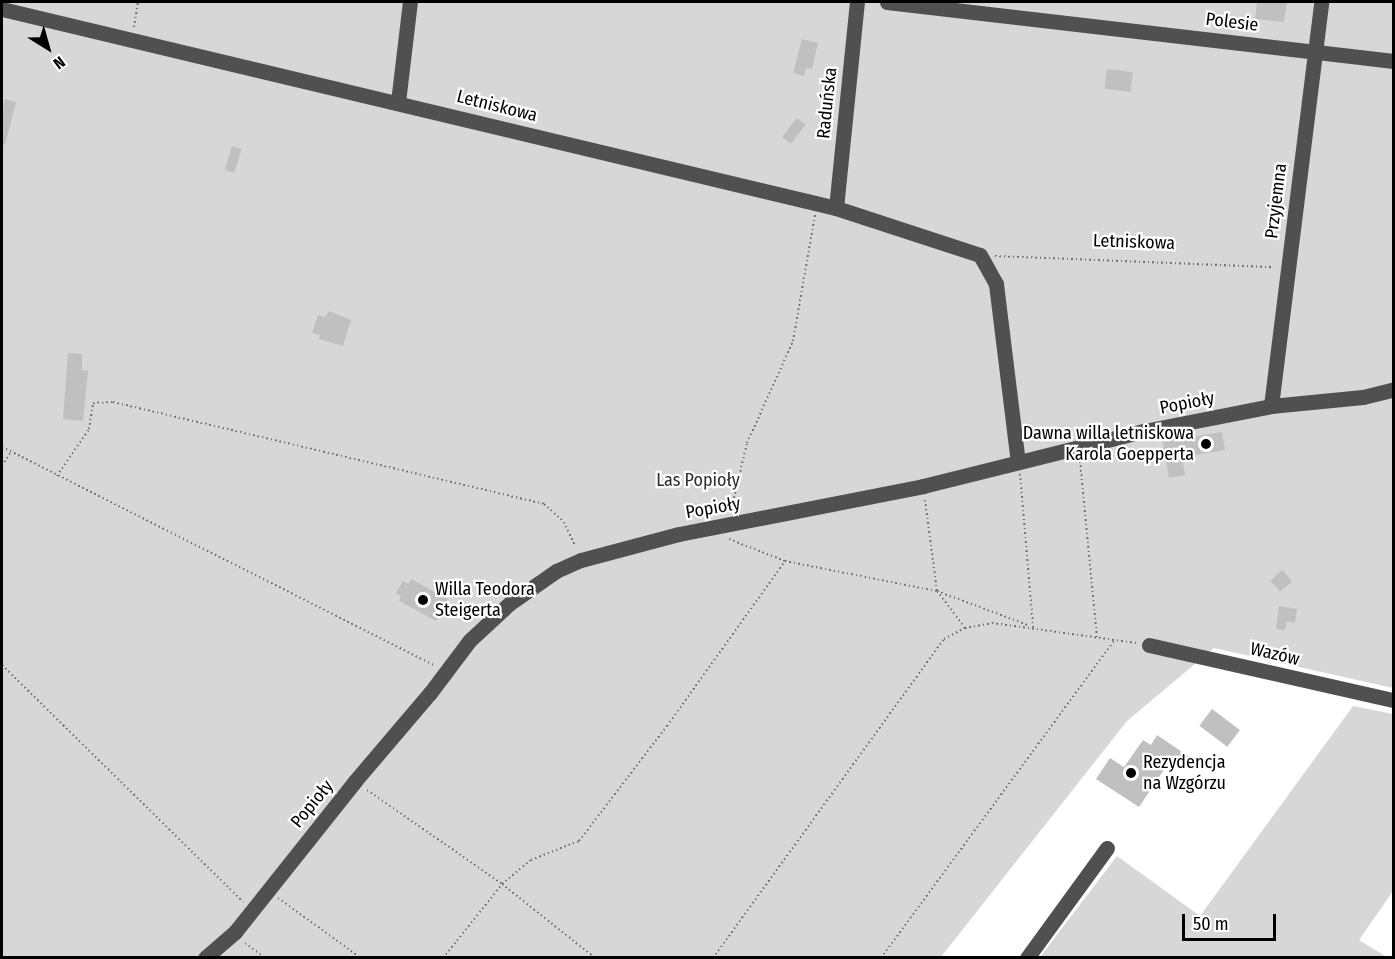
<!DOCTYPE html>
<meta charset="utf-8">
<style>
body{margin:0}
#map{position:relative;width:1395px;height:959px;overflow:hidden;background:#fff;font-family:"Fira Sans Condensed",sans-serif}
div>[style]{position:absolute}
.green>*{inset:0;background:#d7d7d7}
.building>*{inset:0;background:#c0c0c0;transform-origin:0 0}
.path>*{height:2px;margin-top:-1px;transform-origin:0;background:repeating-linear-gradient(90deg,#727272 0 1.5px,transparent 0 4.5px)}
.minor>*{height:15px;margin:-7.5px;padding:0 7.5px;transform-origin:7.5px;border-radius:7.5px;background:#505050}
.dots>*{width:16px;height:16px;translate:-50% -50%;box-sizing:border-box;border:3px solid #fff;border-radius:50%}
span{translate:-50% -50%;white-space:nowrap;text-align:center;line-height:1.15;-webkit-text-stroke:4.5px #fff;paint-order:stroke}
.street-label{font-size:18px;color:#000}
.poi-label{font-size:18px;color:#000}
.right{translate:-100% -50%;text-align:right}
.left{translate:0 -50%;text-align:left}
.park-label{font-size:18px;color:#2e2e2e}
.frame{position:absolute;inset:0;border:3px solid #000;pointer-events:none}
.north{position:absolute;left:18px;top:18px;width:60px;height:60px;-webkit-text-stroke:4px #fff;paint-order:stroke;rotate:143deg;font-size:16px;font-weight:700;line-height:24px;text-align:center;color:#000}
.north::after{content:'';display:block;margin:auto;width:21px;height:27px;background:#000;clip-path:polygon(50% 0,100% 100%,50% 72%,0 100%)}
.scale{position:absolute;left:1182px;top:914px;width:94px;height:27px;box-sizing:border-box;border:3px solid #000;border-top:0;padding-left:8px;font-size:18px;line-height:21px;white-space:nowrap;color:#000;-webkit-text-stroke:4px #fff;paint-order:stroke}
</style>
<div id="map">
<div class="green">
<i style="clip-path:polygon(2px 2px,1393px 2px,1393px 688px,1214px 648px,1127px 721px,941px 957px,2px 958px)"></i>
<i style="clip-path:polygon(1353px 706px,1393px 714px,1393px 891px,1359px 940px,1387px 957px,1040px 957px,1117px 856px,1200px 916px)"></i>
</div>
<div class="building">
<i style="clip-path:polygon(1257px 2px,1287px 2px,1284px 22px,1255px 19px)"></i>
<i style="clip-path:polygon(802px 39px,818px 43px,812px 69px,806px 68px,804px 76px,793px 73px)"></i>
<i style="left:1107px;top:69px;width:26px;height:20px;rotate:7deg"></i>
<i style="clip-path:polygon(5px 99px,16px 102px,5px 145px,2px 144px,2px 111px)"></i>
<i style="left:797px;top:118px;width:11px;height:24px;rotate:38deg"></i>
<i style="left:232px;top:146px;width:10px;height:25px;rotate:17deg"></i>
<i style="clip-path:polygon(329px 311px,351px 320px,343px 346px,319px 339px,320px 335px,312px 333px,318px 315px,325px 317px)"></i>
<i style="clip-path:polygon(68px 353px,82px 354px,82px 370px,88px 371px,83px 421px,63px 419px)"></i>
<i style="clip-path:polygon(1222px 432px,1225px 450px,1182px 457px,1185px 475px,1169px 478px,1162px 438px,1178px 436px,1178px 439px)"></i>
<i style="left:1282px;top:570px;width:15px;height:16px;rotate:48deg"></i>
<i style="clip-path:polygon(411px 579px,448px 599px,445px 604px,450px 607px,444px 618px,439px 615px,436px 621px,399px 601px,401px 596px,396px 593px,403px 581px,408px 584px)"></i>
<i style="clip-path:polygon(1279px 606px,1297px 609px,1295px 623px,1287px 621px,1285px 630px,1276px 629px)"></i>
<i style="left:1212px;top:709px;width:35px;height:21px;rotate:37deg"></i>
<i style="clip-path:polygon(1157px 735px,1191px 758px,1185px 768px,1171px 759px,1139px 807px,1096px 779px,1110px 758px,1124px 767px,1143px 740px,1151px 745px)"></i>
</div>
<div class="path">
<i style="left:134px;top:27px;width:25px;rotate:-81deg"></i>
<i style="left:995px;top:256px;width:279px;rotate:2.3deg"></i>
<i style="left:2px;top:447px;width:485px;rotate:26.8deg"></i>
<i style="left:1080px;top:461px;width:177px;rotate:84.5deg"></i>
<i style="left:2px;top:466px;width:15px;rotate:-58deg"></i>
<i style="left:1020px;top:474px;width:154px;rotate:85.1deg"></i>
<i style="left:57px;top:476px;width:57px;rotate:-55.8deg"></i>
<i style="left:89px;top:429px;width:26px;rotate:-81deg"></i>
<i style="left:93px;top:403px;width:20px;rotate:-3deg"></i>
<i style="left:113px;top:402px;width:443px;rotate:13.3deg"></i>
<i style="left:544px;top:504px;width:27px;rotate:42deg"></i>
<i style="left:564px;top:522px;width:26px;rotate:65deg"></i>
<i style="left:925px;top:500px;width:92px;rotate:82.5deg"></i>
<i style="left:937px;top:591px;width:46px;rotate:52.9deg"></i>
<i style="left:731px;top:511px;width:70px;rotate:-76.8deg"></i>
<i style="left:747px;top:443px;width:112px;rotate:-65.7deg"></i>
<i style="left:793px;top:341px;width:128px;rotate:-80.1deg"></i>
<i style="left:729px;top:539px;width:60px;rotate:21.4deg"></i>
<i style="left:785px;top:561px;width:155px;rotate:11.2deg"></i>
<i style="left:937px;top:591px;width:97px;rotate:20.5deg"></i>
<i style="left:2px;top:665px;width:338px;rotate:44.5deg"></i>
<i style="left:367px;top:790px;width:165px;rotate:34.8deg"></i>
<i style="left:502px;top:884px;width:119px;rotate:38.5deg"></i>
<i style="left:278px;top:898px;width:102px;rotate:35.9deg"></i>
<i style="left:245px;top:943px;width:26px;rotate:36deg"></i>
<i style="left:443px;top:958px;width:95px;rotate:-51.4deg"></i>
<i style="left:502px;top:884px;width:38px;rotate:-40deg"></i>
<i style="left:531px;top:860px;width:52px;rotate:-21.6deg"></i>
<i style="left:579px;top:841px;width:145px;rotate:-52.6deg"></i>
<i style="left:667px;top:726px;width:203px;rotate:-54.4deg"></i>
<i style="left:713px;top:958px;width:394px;rotate:-54.1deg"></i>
<i style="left:944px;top:639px;width:24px;rotate:-28deg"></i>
<i style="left:965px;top:628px;width:27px;rotate:-10deg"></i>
<i style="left:992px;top:623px;width:146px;rotate:7.9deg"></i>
<i style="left:881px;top:958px;width:393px;rotate:-53.7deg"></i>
</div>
<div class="minor">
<i style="left:887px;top:2px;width:510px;rotate:6.64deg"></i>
<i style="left:2px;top:9px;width:857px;rotate:13.42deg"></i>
<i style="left:836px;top:208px;width:151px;rotate:18.1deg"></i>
<i style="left:980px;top:255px;width:33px;rotate:61deg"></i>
<i style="left:996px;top:284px;width:179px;rotate:83deg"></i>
<i style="left:398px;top:102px;width:101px;rotate:-83.2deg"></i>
<i style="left:836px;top:208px;width:207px;rotate:-84.2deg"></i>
<i style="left:1271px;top:406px;width:407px;rotate:-82.9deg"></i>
<i style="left:1149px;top:645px;width:251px;rotate:12.7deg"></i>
<i style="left:205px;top:958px;width:40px;rotate:-41deg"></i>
<i style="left:235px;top:932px;width:193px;rotate:-51.5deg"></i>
<i style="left:355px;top:781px;width:116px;rotate:-49.6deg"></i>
<i style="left:430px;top:693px;width:66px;rotate:-53deg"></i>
<i style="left:470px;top:640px;width:54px;rotate:-42.8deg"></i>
<i style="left:510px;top:603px;width:56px;rotate:-34.8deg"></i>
<i style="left:556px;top:571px;width:27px;rotate:-24deg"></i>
<i style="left:581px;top:560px;width:101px;rotate:-14.9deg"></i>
<i style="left:679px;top:534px;width:249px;rotate:-11.1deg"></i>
<i style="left:923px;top:486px;width:228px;rotate:-14deg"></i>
<i style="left:1144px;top:431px;width:129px;rotate:-11.1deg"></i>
<i style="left:1271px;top:406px;width:92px;rotate:-5.6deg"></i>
<i style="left:1363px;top:397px;width:32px;rotate:-14deg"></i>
<i style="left:1027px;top:958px;width:136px;rotate:-54deg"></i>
</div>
<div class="dots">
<i style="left:1206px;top:444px;background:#000"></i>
<i style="left:423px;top:600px;background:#000"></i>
<i style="left:1131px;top:773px;background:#000"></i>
</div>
<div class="street-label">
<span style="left:1232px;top:22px;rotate:7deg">Polesie</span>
<span style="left:827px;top:103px;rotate:-84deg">Raduńska</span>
<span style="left:497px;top:106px;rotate:14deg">Letniskowa</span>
<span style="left:1276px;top:201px;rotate:-83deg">Przyjemna</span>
<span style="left:1134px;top:242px;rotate:2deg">Letniskowa</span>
<span style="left:1187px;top:403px;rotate:-11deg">Popioły</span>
<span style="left:713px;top:508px;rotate:-10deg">Popioły</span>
<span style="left:1275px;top:654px;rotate:13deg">Wazów</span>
<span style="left:312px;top:804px;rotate:-51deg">Popioły</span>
</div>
<div class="poi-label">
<span class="right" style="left:1194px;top:444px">Dawna willa letniskowa<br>Karola Goepperta</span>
<span class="left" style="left:435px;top:600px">Willa Teodora<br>Steigerta</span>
<span class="left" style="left:1143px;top:773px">Rezydencja<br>na Wzgórzu</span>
</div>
<div class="park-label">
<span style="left:698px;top:480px">Las Popioły</span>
</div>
<div class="frame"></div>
<div class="north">N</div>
<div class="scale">50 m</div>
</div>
